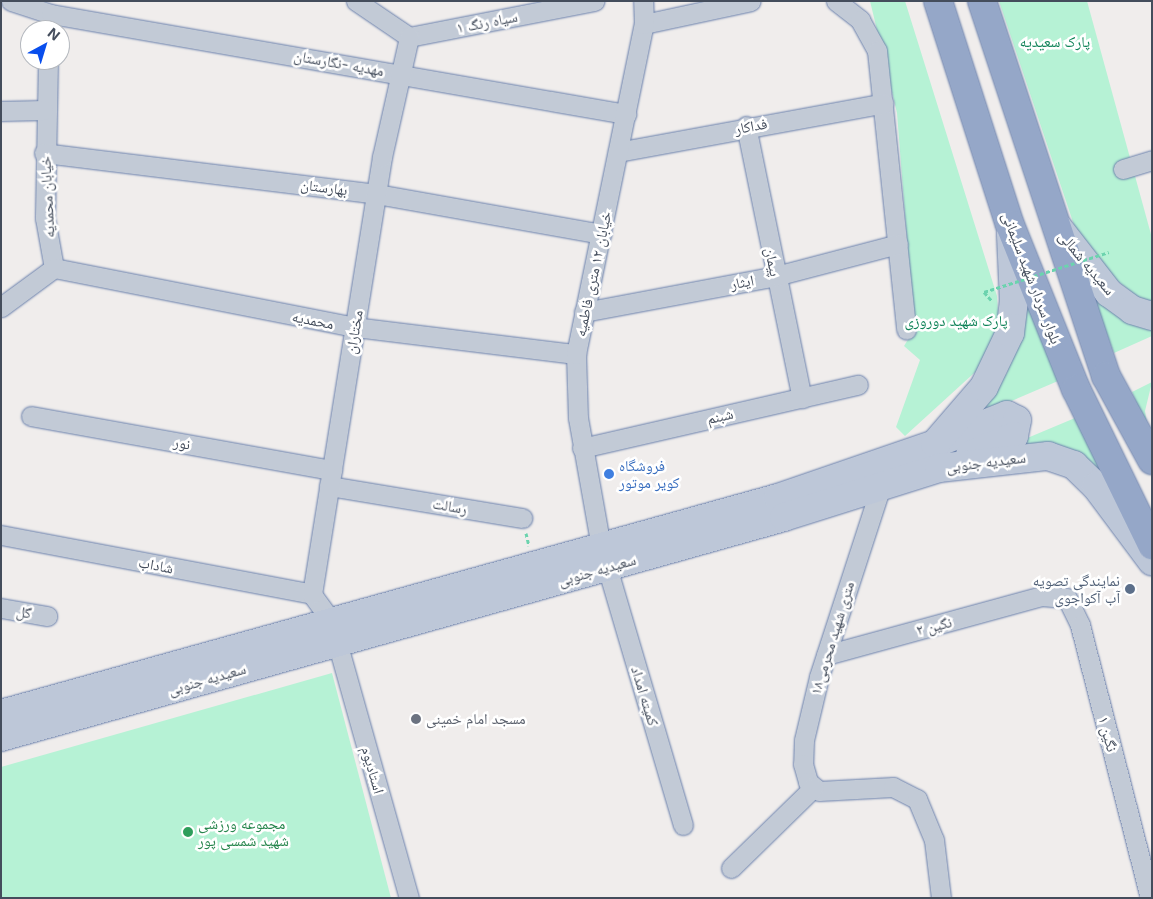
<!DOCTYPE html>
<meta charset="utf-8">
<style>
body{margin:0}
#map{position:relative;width:1153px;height:899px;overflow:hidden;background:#f0edec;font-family:Inter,"Noto Naskh Arabic",sans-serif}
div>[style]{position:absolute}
.green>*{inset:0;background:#b6f2d5}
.path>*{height:3px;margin-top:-1.5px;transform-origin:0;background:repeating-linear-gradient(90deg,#6bd3ae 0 4px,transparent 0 6.5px)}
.roads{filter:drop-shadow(0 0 1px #6b81ac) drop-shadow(0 0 1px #6b81ac)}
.minor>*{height:19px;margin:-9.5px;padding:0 9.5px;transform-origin:9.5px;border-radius:9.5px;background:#c2cad6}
.secondary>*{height:28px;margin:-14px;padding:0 14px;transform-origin:14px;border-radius:14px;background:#bdc7d8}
.trunk>*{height:28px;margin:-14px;padding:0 14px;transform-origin:14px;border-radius:14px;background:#95a7c8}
.path-bridge>*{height:3px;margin-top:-1.5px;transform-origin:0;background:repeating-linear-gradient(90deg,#6bd3ae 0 4px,transparent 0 6.5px)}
.dots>*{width:14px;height:14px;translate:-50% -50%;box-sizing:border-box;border:2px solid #fff;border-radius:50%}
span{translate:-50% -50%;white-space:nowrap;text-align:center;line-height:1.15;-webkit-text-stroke:5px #fff;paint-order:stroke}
.street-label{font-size:15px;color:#444d5c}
.park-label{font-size:15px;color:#0f8358}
.shop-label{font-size:15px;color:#366cbe}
.left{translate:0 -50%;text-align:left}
.service-label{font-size:15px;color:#4e5e75}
.right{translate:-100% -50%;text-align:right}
.worship-label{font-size:15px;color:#5b616d}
.leisure-label{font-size:15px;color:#27864d}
.frame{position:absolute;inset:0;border:2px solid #444d5c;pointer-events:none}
.north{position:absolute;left:20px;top:20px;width:50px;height:50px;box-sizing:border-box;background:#fff;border:1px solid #b4b8be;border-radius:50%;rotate:39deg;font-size:14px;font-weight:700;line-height:20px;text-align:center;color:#444d5c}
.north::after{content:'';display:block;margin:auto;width:18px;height:22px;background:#094eed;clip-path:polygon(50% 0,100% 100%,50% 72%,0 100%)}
</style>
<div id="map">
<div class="green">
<i style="clip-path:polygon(870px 1px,905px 1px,997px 296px,999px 325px,984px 364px,905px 436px,896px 427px,920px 360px,904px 346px,914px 330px,897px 113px)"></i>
<i style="clip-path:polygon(999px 1px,1087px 1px,1152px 238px,1152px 302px,1140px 299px,1105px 271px,1077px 234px)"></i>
<i style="clip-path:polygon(1084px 274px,1152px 328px,1152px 336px,1114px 353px)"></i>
<i style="clip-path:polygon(1022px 288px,1058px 381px,967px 420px,1007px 373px)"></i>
<i style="clip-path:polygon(1152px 382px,1145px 411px,1149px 434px,1132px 392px)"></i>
<i style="clip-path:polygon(1075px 418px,1109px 487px,1093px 470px,989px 454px)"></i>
<i style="clip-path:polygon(332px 673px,391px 898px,1px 898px,1px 767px)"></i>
</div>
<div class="path">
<i style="left:984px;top:292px;width:12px;rotate:48deg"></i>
<i style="left:526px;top:533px;width:13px;rotate:77deg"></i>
</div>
<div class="roads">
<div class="minor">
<i style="left:11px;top:1px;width:42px;rotate:18deg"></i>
<i style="left:51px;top:14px;width:584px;rotate:9.87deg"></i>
<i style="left:356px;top:1px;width:64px;rotate:34.2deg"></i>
<i style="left:836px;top:1px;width:31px;rotate:38deg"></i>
<i style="left:860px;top:20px;width:35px;rotate:61deg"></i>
<i style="left:877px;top:51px;width:280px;rotate:84deg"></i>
<i style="left:644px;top:24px;width:109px;rotate:-12.1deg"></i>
<i style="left:409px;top:37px;width:189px;rotate:-11deg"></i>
<i style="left:48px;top:60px;width:158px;rotate:91.1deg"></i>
<i style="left:45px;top:218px;width:51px;rotate:79.8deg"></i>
<i style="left:1px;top:111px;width:42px;rotate:-1.4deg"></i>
<i style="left:746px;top:126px;width:278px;rotate:78.4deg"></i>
<i style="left:618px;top:152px;width:270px;rotate:-10.4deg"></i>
<i style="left:44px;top:153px;width:336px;rotate:7deg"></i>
<i style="left:377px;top:194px;width:228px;rotate:10.1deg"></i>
<i style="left:1123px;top:169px;width:30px;rotate:-17deg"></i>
<i style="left:54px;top:268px;width:307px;rotate:11.1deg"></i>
<i style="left:355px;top:327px;width:223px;rotate:7deg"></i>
<i style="left:1px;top:307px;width:66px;rotate:-36.3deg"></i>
<i style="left:584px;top:312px;width:195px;rotate:-10.6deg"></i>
<i style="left:776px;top:276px;width:126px;rotate:-14.7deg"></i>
<i style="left:31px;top:416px;width:306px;rotate:10.2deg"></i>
<i style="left:582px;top:448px;width:283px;rotate:-12.9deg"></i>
<i style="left:329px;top:486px;width:196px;rotate:9.4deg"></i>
<i style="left:880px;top:489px;width:198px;rotate:108deg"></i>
<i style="left:819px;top:677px;width:65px;rotate:103.4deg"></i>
<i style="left:804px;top:740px;width:24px;rotate:92deg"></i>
<i style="left:803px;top:764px;width:19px;rotate:74deg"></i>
<i style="left:808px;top:782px;width:14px;rotate:39deg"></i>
<i style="left:819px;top:791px;width:74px;rotate:-3.1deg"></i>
<i style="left:893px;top:787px;width:27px;rotate:27deg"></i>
<i style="left:917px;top:799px;width:44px;rotate:67.5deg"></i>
<i style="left:934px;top:840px;width:58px;rotate:83.1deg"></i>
<i style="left:1px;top:535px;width:317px;rotate:10.7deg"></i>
<i style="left:601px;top:547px;width:131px;rotate:-100.1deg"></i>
<i style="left:578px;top:418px;width:64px;rotate:-91.8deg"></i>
<i style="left:576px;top:354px;width:337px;rotate:-78.4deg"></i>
<i style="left:644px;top:24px;width:23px;rotate:-92deg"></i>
<i style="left:607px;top:567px;width:269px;rotate:73.6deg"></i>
<i style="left:1px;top:608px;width:47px;rotate:9.9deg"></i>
<i style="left:332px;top:622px;width:34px;rotate:-126deg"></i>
<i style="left:312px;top:594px;width:443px;rotate:-80.9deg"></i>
<i style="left:382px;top:157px;width:123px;rotate:-77.3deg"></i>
<i style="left:337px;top:642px;width:266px;rotate:74.3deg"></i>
<i style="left:826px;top:655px;width:224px;rotate:-15.3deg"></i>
<i style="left:1042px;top:596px;width:25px;rotate:5deg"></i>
<i style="left:1067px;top:598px;width:30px;rotate:64deg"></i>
<i style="left:1080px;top:625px;width:282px;rotate:75.6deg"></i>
<i style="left:731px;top:868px;width:115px;rotate:-44.3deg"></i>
</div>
<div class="secondary">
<i style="left:1057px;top:226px;width:85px;rotate:52.2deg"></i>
<i style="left:1109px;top:293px;width:29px;rotate:36deg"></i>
<i style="left:1132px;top:310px;width:21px;rotate:17deg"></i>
<i style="left:942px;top:441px;width:70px;rotate:-21.8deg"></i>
<i style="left:1007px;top:415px;width:11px;rotate:27deg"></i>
<i style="left:1017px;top:420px;width:16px;rotate:101deg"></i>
<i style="left:1014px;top:436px;width:48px;rotate:156.6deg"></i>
<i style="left:1px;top:714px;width:806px;rotate:-15.54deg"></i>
<i style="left:778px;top:498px;width:166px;rotate:-19deg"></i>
<i style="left:935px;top:444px;width:75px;rotate:-49.3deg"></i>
<i style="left:984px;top:387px;width:60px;rotate:-64.3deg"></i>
<i style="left:1010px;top:333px;width:32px;rotate:-83deg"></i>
<i style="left:1014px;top:301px;width:67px;rotate:-92.6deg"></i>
<i style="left:1px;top:737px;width:813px;rotate:-15.69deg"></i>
<i style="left:784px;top:517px;width:163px;rotate:-17.5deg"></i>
<i style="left:939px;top:468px;width:110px;rotate:-6.3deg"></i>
<i style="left:1048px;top:456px;width:28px;rotate:19deg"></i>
<i style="left:1074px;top:465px;width:30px;rotate:44deg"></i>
<i style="left:1096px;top:486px;width:94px;rotate:53.3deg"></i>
</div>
<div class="trunk">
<i style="left:938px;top:1px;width:235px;rotate:72.2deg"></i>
<i style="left:1010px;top:225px;width:177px;rotate:68.1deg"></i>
<i style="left:1076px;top:389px;width:174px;rotate:64deg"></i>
<i style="left:982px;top:1px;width:395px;rotate:71.7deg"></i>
<i style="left:1106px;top:376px;width:96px;rotate:61.3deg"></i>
</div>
</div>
<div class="path-bridge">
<i style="left:984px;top:292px;width:131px;rotate:-17.7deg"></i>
</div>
<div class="dots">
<i style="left:609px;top:474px;background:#3f7fe0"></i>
<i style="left:1130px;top:589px;background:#5c6f8a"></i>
<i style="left:416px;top:719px;background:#6b7280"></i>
<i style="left:188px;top:832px;background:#2e9e5b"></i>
</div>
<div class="street-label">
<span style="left:487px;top:22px;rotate:-11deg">سیاه رنگ ۱</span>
<span style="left:339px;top:63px;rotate:10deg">مهدیه -نگارستان</span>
<span style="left:751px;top:126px;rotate:-10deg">فداکار</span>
<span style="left:324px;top:187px;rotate:7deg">بهارستان</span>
<span style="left:47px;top:197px;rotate:-93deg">خیابان محمدیه</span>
<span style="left:773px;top:262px;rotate:79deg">پیمان</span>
<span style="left:1087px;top:263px;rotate:50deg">سعیدیه شمالی</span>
<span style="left:593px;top:274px;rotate:-78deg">خیابان ۱۲ متری فاطمیه</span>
<span style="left:1032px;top:278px;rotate:69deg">بلوار سردار شهید سلیمانی</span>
<span style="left:742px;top:282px;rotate:-11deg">ایثار</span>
<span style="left:313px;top:320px;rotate:11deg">محمدیه</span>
<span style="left:354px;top:332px;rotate:-81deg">مختاران</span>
<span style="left:720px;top:416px;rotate:-13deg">شبنم</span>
<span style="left:182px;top:443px;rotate:10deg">نور</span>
<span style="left:986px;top:462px;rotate:-7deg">سعیدیه جنوبی</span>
<span style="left:450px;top:506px;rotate:10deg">رسالت</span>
<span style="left:156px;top:565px;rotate:11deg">شاداب</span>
<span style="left:597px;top:570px;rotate:-16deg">سعیدیه جنوبی</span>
<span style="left:24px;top:612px;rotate:10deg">گل</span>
<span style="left:934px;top:626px;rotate:-15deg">نگین ۲</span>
<span style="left:832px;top:638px;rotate:-73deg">۱۸متری شهید محرمی</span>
<span style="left:207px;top:679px;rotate:-16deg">سعیدیه جنوبی</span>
<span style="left:645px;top:696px;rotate:73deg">کمیته امداد</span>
<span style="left:1108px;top:734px;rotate:75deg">نگین ۱</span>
<span style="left:373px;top:770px;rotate:74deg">استادیوم</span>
</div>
<div class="park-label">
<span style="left:1055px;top:42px">پارک سعیدیه</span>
<span style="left:956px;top:321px">پارک شهید دوروزی</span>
</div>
<div class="shop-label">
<span class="left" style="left:619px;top:474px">فروشگاه<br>کویر موتور</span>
</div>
<div class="service-label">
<span class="right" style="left:1120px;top:589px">نمایندگی تصویه<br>آب آکواجوی</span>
</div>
<div class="worship-label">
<span class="left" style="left:426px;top:719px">مسجد امام خمینی</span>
</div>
<div class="leisure-label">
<span class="left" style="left:198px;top:832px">مجموعه ورزشی<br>شهید شمسی پور</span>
</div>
<div class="frame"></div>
<div class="north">N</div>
</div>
